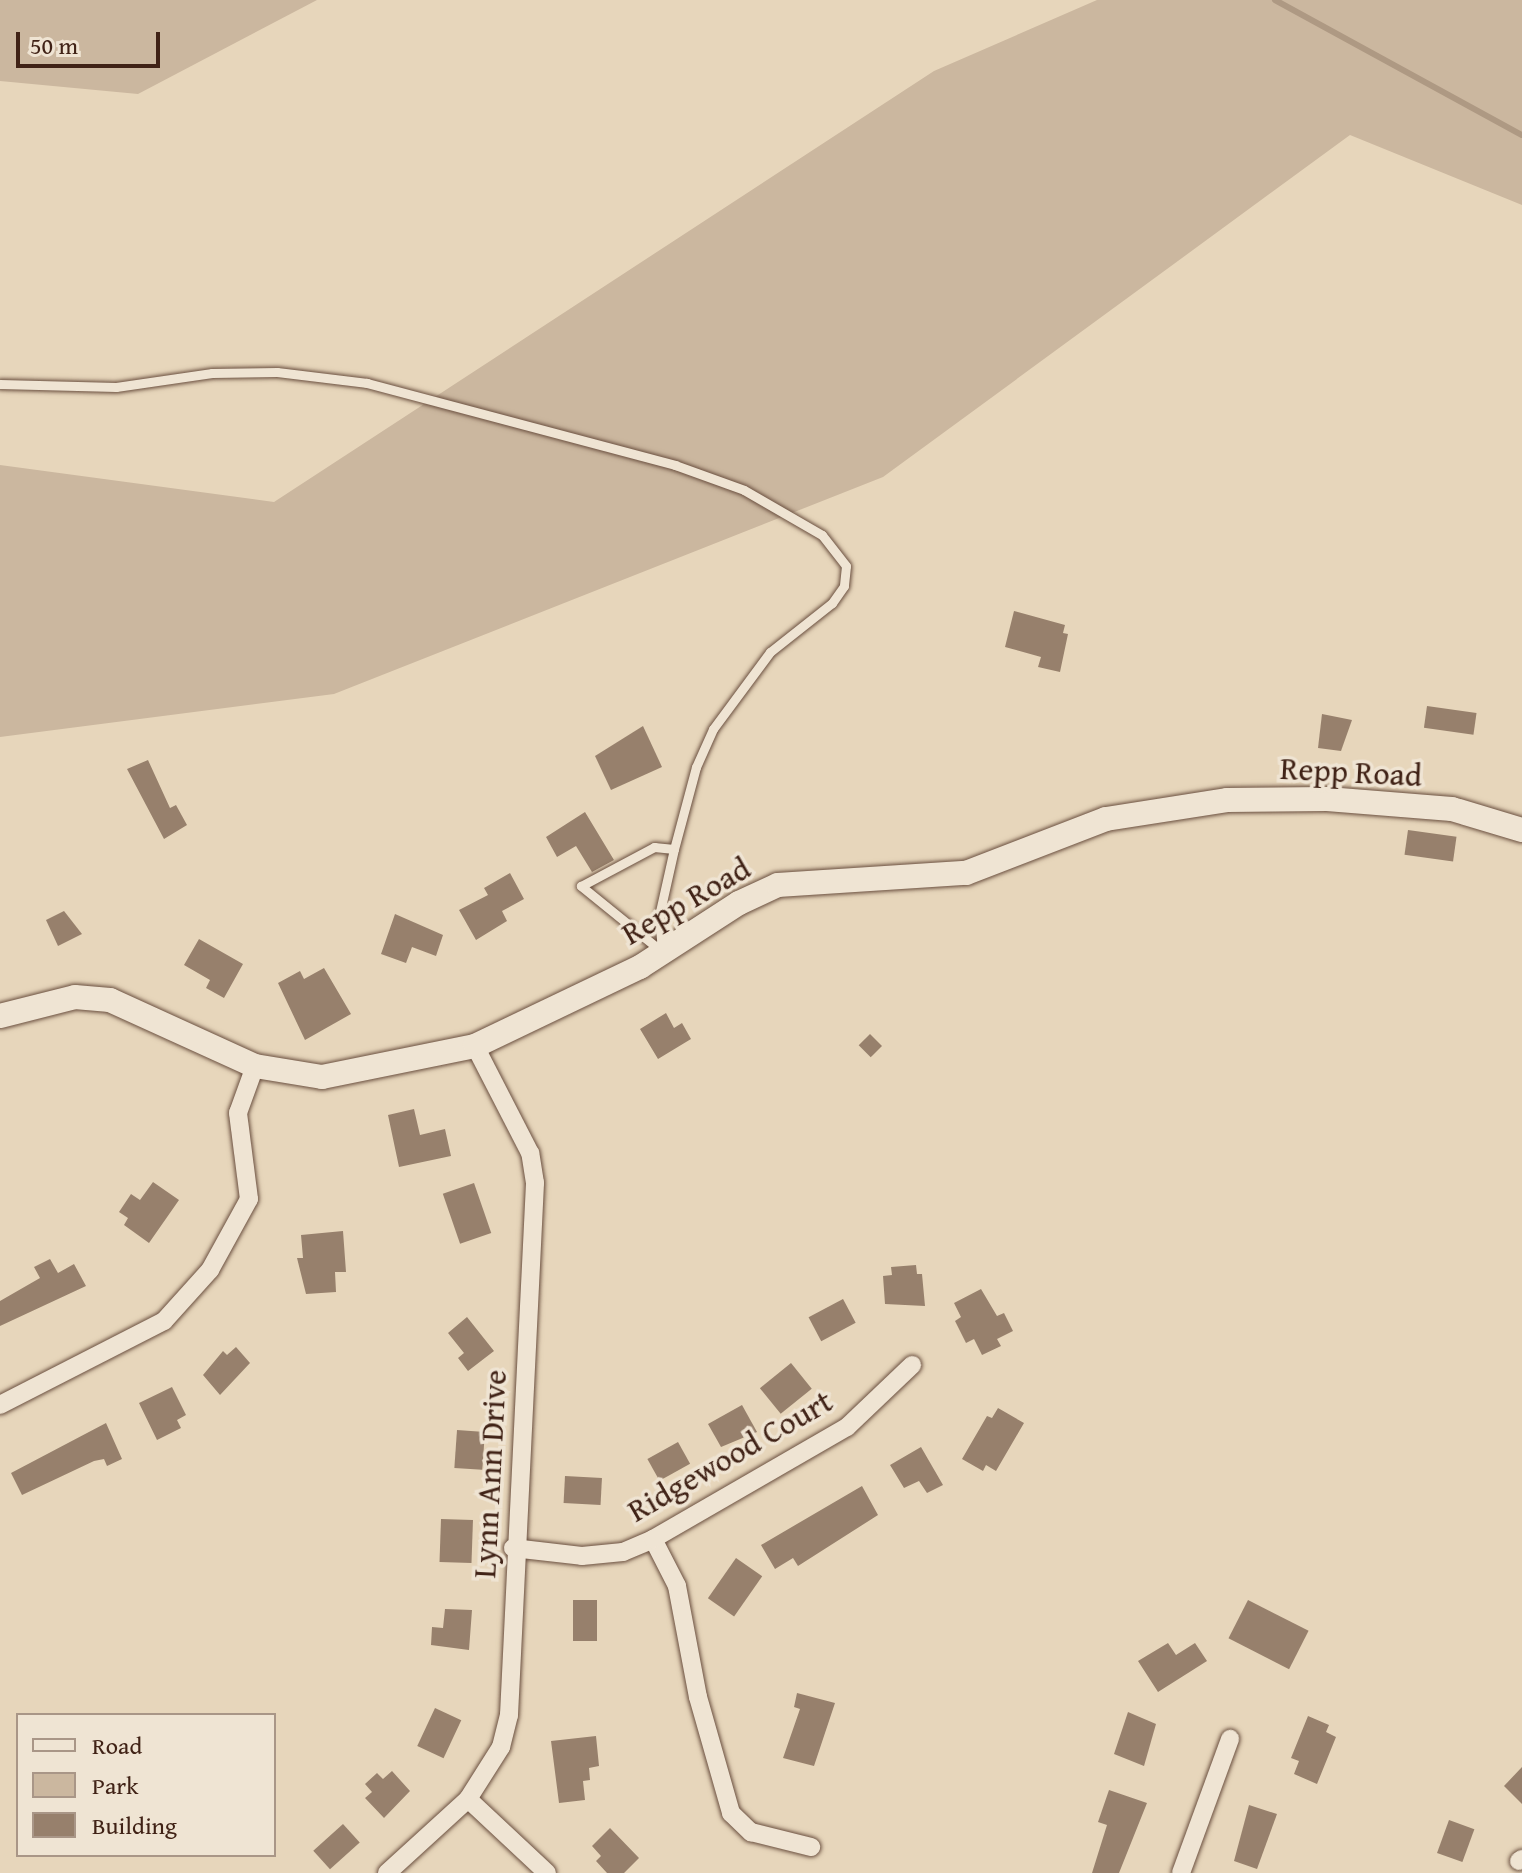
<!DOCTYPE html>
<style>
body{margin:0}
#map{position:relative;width:1522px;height:1873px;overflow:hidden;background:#e7d6bb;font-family:"Gentium Book Plus",serif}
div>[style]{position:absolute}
.green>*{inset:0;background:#cbb79f}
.stream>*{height:6px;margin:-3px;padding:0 3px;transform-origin:3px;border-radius:3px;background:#ae9983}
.building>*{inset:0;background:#97806c;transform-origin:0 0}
.roads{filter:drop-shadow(0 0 2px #6a4f3f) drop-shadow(0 0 2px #6a4f3f)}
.lane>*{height:9px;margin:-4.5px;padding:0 4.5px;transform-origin:4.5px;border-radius:4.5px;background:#efe4d3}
.street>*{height:18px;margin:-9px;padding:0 9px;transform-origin:9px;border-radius:9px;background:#efe4d3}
.secondary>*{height:24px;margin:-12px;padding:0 12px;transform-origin:12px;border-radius:12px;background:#efe4d3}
span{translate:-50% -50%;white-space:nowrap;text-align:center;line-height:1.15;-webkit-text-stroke:7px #efe4d3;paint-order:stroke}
.street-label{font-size:32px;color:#402216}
.legend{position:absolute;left:16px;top:1713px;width:260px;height:144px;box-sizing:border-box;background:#efe4d3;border:2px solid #a99687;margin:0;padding:10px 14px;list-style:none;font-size:24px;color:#402216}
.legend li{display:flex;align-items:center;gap:16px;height:40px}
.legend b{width:40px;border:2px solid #a99687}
.scale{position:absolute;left:16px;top:32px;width:144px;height:36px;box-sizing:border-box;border:4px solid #402216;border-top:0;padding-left:10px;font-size:24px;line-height:28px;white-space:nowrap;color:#402216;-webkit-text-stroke:6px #efe4d3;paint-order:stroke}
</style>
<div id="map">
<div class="green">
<i style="clip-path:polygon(0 0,317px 0,138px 94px,0 81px)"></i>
<i style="clip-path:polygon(1097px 0,1522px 0,1522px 205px,1350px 135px,883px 477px,334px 694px,0 737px,0 465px,274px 502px,934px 71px)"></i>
</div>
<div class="stream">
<i style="left:1275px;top:0;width:281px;rotate:28.7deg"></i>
</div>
<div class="building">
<i style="clip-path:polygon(1014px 611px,1065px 625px,1063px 633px,1068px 634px,1060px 672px,1038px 667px,1041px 657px,1005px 647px)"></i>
<i style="left:1427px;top:706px;width:50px;height:22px;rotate:8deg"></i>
<i style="clip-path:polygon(1322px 714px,1352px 720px,1341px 751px,1318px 748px)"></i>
<i style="clip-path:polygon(643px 726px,662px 767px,611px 790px,595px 756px)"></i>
<i style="clip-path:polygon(148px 760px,170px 808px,176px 805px,187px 825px,164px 839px,127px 769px)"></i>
<i style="clip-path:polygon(585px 812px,614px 860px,592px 872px,576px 846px,557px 857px,546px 837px)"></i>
<i style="left:1408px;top:830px;width:49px;height:25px;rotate:8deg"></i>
<i style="clip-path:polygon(510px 873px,524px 899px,502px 911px,507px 921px,476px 940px,459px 910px,488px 895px,484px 888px)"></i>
<i style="clip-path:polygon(64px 911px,82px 934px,58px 946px,46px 920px)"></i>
<i style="clip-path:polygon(395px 914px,443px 935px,436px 956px,412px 947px,406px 963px,381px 954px)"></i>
<i style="clip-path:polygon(199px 939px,243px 964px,224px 998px,206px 988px,210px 980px,184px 965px)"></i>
<i style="clip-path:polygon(324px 968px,351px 1014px,305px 1040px,278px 983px,300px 971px,304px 979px)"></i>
<i style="clip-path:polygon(666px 1013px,674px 1028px,682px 1023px,691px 1039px,658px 1059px,640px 1029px)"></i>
<i style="left:870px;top:1034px;width:17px;height:16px;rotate:45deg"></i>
<i style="clip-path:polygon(414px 1109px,420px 1135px,445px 1129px,451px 1156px,399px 1167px,388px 1115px)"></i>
<i style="clip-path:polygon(153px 1182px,179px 1200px,149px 1243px,124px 1225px,128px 1218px,119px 1212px,131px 1194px,140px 1200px)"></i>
<i style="left:474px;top:1183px;width:53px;height:33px;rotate:71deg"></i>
<i style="clip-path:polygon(343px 1231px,346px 1272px,335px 1272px,336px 1292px,306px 1294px,297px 1258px,303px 1258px,301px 1235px)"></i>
<i style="clip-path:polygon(50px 1259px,58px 1273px,74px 1264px,86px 1286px,0 1326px,0 1301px,40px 1278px,34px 1267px)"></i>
<i style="clip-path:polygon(916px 1265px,917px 1274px,922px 1274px,925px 1306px,885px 1304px,883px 1276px,892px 1275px,891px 1267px)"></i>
<i style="clip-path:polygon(981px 1289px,997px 1316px,1004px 1313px,1013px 1331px,997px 1339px,1001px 1346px,982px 1355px,974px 1339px,966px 1343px,955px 1321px,961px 1317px,954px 1303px)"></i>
<i style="left:843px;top:1299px;width:27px;height:39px;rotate:62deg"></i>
<i style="clip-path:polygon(467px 1317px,494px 1351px,468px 1371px,458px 1358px,464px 1353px,448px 1333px)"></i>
<i style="clip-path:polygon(236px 1347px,250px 1363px,220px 1395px,203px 1375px,223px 1351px,227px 1355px)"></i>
<i style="left:791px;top:1363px;width:33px;height:40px;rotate:51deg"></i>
<i style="clip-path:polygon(172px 1387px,186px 1415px,177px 1420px,181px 1428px,157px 1440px,139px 1403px)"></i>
<i style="clip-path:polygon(742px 1405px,757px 1432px,721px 1447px,708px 1424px)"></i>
<i style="clip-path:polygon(998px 1408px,1024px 1423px,996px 1471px,986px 1465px,983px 1471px,962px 1459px,987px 1416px,992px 1418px)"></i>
<i style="clip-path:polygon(106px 1423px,122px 1459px,107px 1466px,104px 1459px,94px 1461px,22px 1495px,11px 1473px)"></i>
<i style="left:457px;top:1430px;width:28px;height:38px;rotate:4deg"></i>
<i style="left:678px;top:1442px;width:25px;height:35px;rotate:61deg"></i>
<i style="clip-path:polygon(921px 1447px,943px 1485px,927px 1493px,919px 1481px,904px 1488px,890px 1465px)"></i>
<i style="left:565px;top:1476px;width:37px;height:27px;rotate:3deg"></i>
<i style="clip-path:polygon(862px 1486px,878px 1515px,798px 1566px,793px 1558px,775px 1569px,761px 1545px)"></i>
<i style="left:441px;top:1519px;width:32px;height:43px;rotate:2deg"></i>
<i style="left:736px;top:1558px;width:32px;height:49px;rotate:35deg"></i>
<i style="left:573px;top:1600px;width:24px;height:41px"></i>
<i style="left:1248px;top:1600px;width:68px;height:43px;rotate:27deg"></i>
<i style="clip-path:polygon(445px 1609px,472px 1610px,469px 1650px,431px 1645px,432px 1627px,443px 1628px)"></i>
<i style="clip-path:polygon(1168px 1643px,1176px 1655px,1195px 1643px,1207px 1661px,1158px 1692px,1138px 1661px)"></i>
<i style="clip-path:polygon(797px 1693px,835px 1703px,814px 1766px,783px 1758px,800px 1709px,794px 1707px)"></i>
<i style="left:435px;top:1708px;width:29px;height:42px;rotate:25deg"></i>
<i style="clip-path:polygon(1128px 1712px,1156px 1724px,1144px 1766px,1114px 1754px)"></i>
<i style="clip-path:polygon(1308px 1716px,1329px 1725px,1326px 1732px,1336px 1737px,1317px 1784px,1294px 1774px,1299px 1761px,1291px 1758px)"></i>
<i style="clip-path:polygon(596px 1736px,599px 1766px,589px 1768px,590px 1780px,583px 1781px,585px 1800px,559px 1803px,551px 1741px)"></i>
<i style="clip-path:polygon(1522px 1767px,1522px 1804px,1504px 1786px)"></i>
<i style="clip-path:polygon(392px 1771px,410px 1791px,384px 1818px,365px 1798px,372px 1792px,365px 1784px,377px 1773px,383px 1779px)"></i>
<i style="clip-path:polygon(1109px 1790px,1147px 1803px,1119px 1873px,1092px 1873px,1107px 1825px,1098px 1822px)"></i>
<i style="clip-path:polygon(1249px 1805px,1277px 1814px,1257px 1869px,1234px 1861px)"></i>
<i style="left:1449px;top:1820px;width:27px;height:35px;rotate:20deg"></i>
<i style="left:343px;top:1824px;width:25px;height:40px;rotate:48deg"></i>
<i style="clip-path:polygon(610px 1828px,639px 1858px,624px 1873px,607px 1873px,596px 1861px,601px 1856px,592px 1846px)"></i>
</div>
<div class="roads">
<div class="lane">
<i style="left:0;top:384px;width:116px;rotate:1.5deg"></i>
<i style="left:116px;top:387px;width:97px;rotate:-8.3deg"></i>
<i style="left:212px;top:373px;width:65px;rotate:-0.9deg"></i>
<i style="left:277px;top:372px;width:91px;rotate:7deg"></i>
<i style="left:367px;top:383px;width:319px;rotate:14.9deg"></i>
<i style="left:675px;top:465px;width:73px;rotate:19.9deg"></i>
<i style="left:744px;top:490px;width:90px;rotate:30deg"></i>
<i style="left:822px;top:535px;width:39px;rotate:52deg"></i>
<i style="left:846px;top:566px;width:20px;rotate:96deg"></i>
<i style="left:844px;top:586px;width:21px;rotate:125deg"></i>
<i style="left:832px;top:603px;width:79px;rotate:141.7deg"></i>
<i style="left:770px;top:652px;width:96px;rotate:126.5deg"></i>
<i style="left:713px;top:729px;width:42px;rotate:114.1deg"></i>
<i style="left:696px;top:767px;width:85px;rotate:105deg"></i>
<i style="left:674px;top:849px;width:69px;rotate:102.6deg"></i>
<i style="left:659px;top:916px;width:33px;rotate:85deg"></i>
<i style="left:660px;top:950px;width:102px;rotate:-141deg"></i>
<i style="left:581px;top:886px;width:83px;rotate:-28.1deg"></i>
<i style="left:654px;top:847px;width:20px;rotate:6deg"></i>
</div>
<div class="street">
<i style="left:0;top:1405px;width:184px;rotate:-27.1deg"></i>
<i style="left:164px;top:1321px;width:69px;rotate:-48deg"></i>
<i style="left:210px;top:1270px;width:81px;rotate:-61.2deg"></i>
<i style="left:249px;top:1199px;width:87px;rotate:-97.3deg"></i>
<i style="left:238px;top:1113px;width:50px;rotate:-70.1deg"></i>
<i style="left:653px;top:1539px;width:53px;rotate:62.9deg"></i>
<i style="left:677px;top:1586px;width:113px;rotate:79.3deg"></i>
<i style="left:698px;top:1697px;width:121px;rotate:74.1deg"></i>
<i style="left:731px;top:1813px;width:28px;rotate:44deg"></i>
<i style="left:751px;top:1832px;width:62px;rotate:14deg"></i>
<i style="left:513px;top:1548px;width:69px;rotate:6.6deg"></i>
<i style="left:582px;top:1556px;width:41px;rotate:-5.6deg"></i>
<i style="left:623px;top:1552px;width:33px;rotate:-23deg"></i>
<i style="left:653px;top:1539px;width:224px;rotate:-30deg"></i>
<i style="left:847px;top:1427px;width:90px;rotate:-43.6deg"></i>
<i style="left:468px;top:1799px;width:108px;rotate:43.1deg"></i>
<i style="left:1519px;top:1861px;width:4px;rotate:-34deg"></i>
<i style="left:387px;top:1873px;width:110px;rotate:-42.4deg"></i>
<i style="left:468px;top:1799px;width:62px;rotate:-57.6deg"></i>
<i style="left:501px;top:1747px;width:33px;rotate:-76deg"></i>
<i style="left:509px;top:1715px;width:533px;rotate:-87.2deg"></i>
<i style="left:535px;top:1183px;width:30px;rotate:-99deg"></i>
<i style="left:530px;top:1153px;width:120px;rotate:-117.2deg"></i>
<i style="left:1181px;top:1873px;width:143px;rotate:-69.9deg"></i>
</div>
<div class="secondary">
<i style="left:0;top:1016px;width:77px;rotate:-14.2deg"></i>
<i style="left:75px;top:997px;width:35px;rotate:5deg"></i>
<i style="left:110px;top:1000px;width:159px;rotate:24.5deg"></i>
<i style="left:255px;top:1066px;width:68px;rotate:9.3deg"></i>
<i style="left:322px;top:1077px;width:156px;rotate:-11.5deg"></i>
<i style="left:475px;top:1046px;width:183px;rotate:-25.6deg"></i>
<i style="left:640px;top:967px;width:118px;rotate:-32.9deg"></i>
<i style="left:739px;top:903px;width:43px;rotate:-24.8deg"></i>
<i style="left:778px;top:885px;width:188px;rotate:-3.7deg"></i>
<i style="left:966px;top:873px;width:150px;rotate:-21.1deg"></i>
<i style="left:1106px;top:819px;width:122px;rotate:-8.9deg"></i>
<i style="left:1227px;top:800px;width:100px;rotate:-0.6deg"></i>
<i style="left:1327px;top:799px;width:125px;rotate:4.6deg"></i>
<i style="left:1452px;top:809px;width:73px;rotate:16.7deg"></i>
</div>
</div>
<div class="street-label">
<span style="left:1351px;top:772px;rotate:3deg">Repp Road</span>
<span style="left:686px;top:901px;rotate:-30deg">Repp Road</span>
<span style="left:730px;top:1456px;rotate:-30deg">Ridgewood Court</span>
<span style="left:490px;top:1474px;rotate:-87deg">Lynn Ann Drive</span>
</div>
<ul class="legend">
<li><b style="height:10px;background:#efe4d3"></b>Road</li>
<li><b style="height:22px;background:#cbb79f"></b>Park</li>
<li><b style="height:22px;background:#97806c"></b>Building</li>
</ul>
<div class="scale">50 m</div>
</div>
